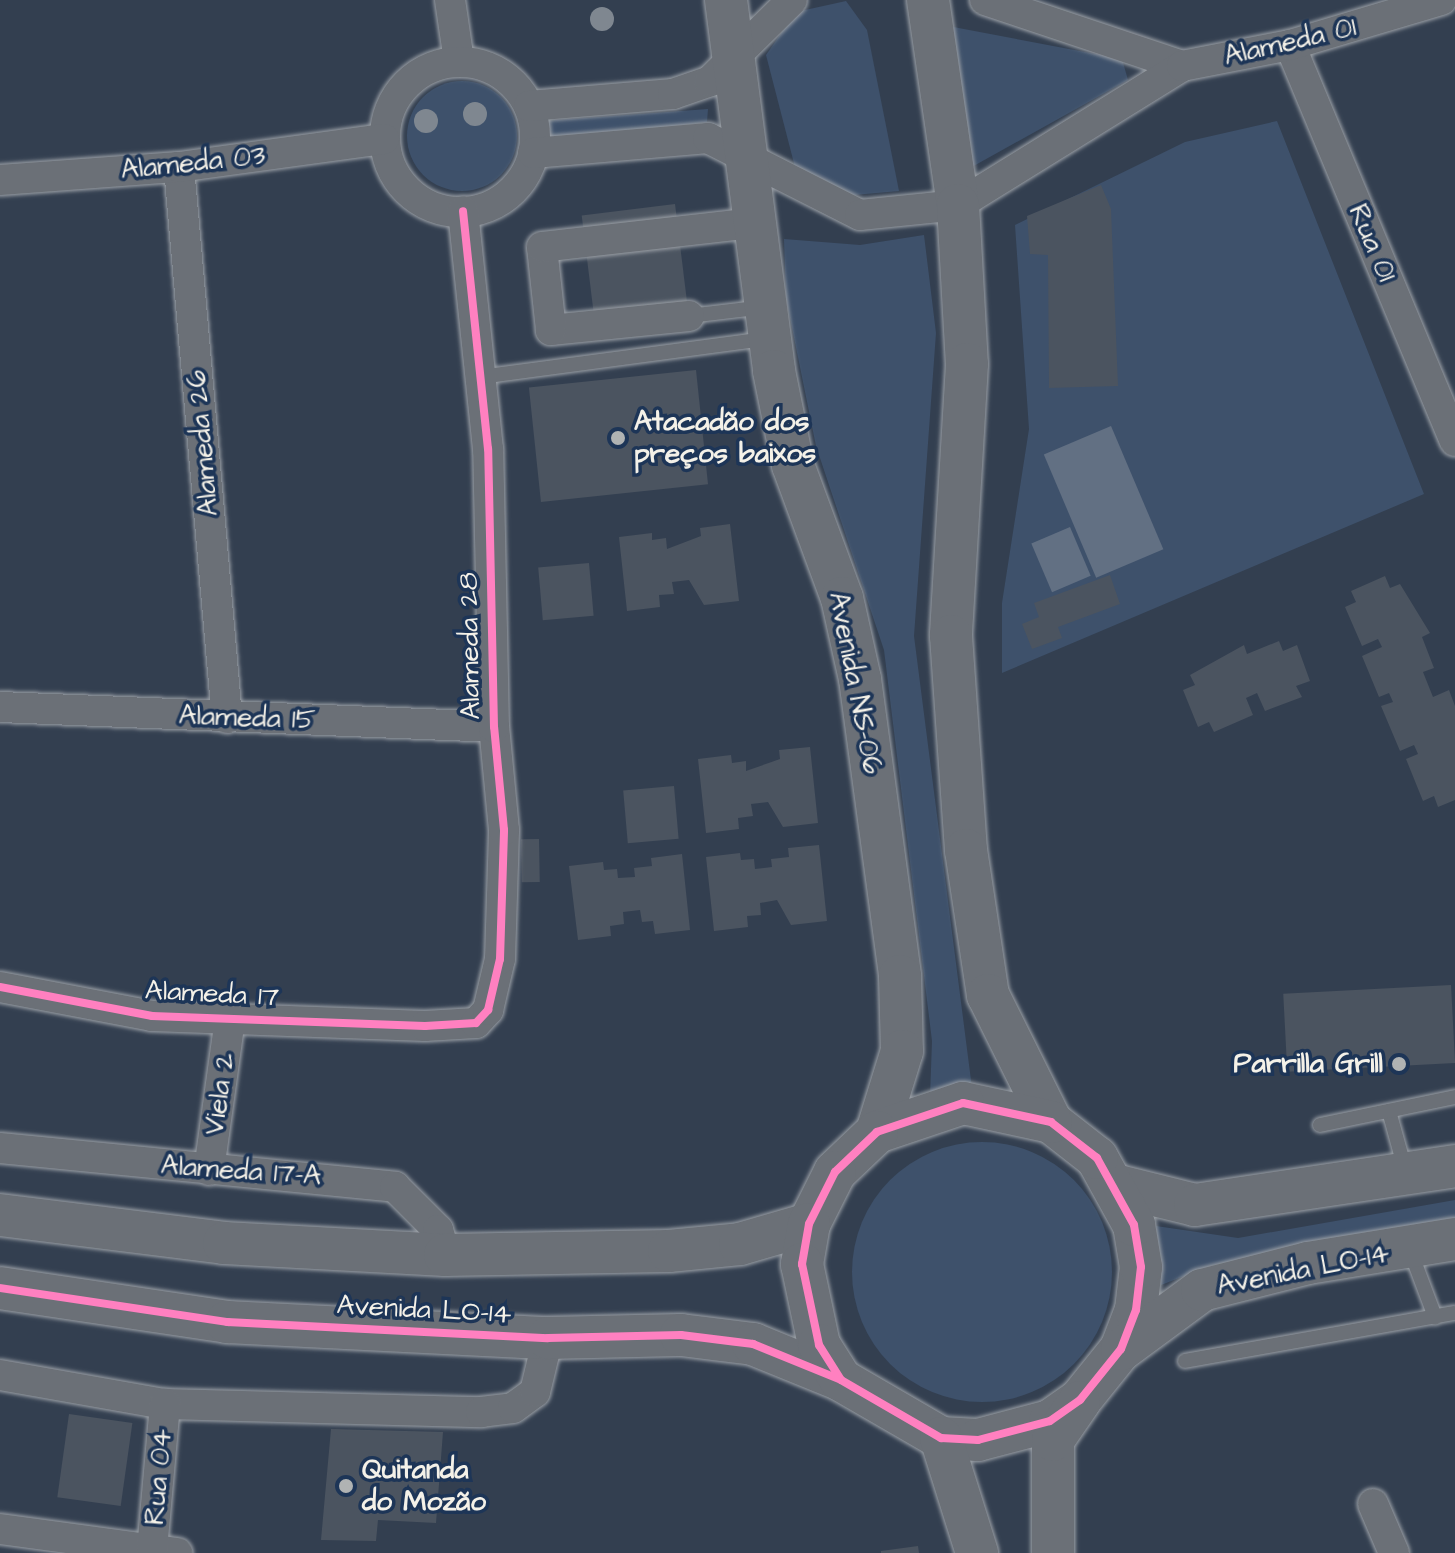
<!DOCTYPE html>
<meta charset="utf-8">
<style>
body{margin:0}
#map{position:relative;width:1455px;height:1553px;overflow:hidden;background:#333f50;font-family:"Architects Daughter",sans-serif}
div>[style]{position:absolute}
.green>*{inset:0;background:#3e516b}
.round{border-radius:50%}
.water>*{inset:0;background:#627083;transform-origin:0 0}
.building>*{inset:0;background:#4b5460;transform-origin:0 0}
.roads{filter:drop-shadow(0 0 2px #9ba0a6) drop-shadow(0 0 2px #9ba0a6)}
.lane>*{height:14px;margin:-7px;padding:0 7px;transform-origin:7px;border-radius:7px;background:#6b7077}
.street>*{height:30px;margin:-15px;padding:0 15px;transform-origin:15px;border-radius:15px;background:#6b7077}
.street>.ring{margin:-15px;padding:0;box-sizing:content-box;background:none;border:30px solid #6b7077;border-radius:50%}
.secondary>*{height:42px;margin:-21px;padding:0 21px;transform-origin:21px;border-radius:21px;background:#6b7077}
.cycleway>*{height:8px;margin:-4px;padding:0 4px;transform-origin:4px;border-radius:4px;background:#ff80c0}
.trees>*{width:24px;height:24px;margin:-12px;border-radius:50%;background:#7f8790}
.dots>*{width:22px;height:22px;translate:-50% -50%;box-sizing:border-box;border:4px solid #1d3557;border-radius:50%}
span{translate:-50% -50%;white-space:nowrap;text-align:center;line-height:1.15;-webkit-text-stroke:7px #1d3557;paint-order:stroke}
.street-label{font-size:28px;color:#f4f1e8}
.poi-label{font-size:28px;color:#f4f1e8;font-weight:700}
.left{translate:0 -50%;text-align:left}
.right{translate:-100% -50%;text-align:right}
</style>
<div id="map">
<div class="green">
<i style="clip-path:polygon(846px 1px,867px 30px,899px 191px,854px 195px,796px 171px,766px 55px,796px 12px)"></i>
<i style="clip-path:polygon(948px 26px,1122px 59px,1128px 80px,970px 168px)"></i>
<i class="round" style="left:407px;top:81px;width:110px;height:110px"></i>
<i style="clip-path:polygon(708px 109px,707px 122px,546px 141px,544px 121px)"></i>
<i style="clip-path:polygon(1277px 121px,1424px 494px,1002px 673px,1002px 603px,1029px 429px,1015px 225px,1185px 142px)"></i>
<i style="clip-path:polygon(924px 235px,936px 333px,914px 636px,972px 1088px,930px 1097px,932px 1041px,884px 650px,816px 446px,786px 298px,784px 239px,860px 245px)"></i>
<i class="round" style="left:852px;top:1142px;width:260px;height:260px"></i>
<i style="clip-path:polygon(1455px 1200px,1455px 1219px,1213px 1265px,1161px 1285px,1156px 1226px,1238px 1238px)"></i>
</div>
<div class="water">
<i style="left:1111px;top:426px;width:134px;height:73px;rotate:67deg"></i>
<i style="left:1070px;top:527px;width:53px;height:42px;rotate:67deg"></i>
</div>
<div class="building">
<i style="clip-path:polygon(1101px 185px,1111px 209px,1118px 386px,1049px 388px,1048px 255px,1030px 254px,1027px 216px)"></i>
<i style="left:675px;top:204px;width:104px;height:94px;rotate:83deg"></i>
<i style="left:696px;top:370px;width:115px;height:168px;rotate:84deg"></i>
<i style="clip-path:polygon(730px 524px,739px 601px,704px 605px,689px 580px,672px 582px,674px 594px,659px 595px,660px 607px,627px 611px,619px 537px,652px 533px,652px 540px,666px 538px,667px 549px,701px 536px,700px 528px)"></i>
<i style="left:589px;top:563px;width:53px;height:51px;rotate:85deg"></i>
<i style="clip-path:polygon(1110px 575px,1120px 604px,1058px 627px,1062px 638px,1032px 649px,1022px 624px,1039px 617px,1034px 603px)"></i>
<i style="clip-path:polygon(1385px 576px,1390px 588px,1400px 584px,1430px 633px,1422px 637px,1434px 668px,1423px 672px,1433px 697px,1449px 690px,1455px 706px,1455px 800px,1438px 807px,1434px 796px,1423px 801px,1406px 759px,1418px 754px,1414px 745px,1400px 751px,1381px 706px,1393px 702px,1389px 693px,1379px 697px,1362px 656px,1382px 647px,1378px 639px,1362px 646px,1345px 607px,1356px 602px,1351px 591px)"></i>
<i style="clip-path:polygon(1279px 641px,1283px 651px,1297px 645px,1310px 681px,1296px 686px,1302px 697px,1265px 711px,1257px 693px,1246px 698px,1253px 715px,1214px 732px,1209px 722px,1198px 727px,1183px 690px,1195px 685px,1190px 675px,1244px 645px,1247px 654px)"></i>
<i style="clip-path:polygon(810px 747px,818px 823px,783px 827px,768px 802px,751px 804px,753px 816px,738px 818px,739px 829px,706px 833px,698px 759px,731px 755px,732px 763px,746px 761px,746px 771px,780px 759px,779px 750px)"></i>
<i style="left:674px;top:786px;width:53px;height:51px;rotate:85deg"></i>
<i style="left:539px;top:839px;width:43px;height:18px;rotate:89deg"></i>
<i style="clip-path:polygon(819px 845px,827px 921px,791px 925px,777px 900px,760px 903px,761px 915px,747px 916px,748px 927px,714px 931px,706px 857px,740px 853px,741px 860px,754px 859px,755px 869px,772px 867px,771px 859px,789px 857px,788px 848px)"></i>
<i style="clip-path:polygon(682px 854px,690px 930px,655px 934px,653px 921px,642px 922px,640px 910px,623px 912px,624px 924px,610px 926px,611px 936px,578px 940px,569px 866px,603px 862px,604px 870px,617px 869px,618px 878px,635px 877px,634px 868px,652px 866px,651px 858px)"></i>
<i style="left:1451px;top:985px;width:78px;height:168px;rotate:87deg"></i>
<i style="left:69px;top:1414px;width:64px;height:84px;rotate:8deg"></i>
<i style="clip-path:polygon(331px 1429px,443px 1432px,436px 1523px,378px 1520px,376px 1541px,321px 1540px)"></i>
<i style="clip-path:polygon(918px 1546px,919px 1553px,881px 1553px,881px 1551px)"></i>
</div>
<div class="roads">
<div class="lane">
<i style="left:689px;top:316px;width:76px;rotate:-6.8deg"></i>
<i style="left:480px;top:377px;width:288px;rotate:-7.6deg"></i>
<i style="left:1389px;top:1111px;width:60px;rotate:74.6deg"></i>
<i style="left:1320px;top:1125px;width:138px;rotate:-11.7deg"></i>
<i style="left:1410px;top:1250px;width:72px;rotate:69.5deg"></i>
<i style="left:1185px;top:1361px;width:274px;rotate:-10.1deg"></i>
</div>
<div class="street">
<i style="left:450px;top:0;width:62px;rotate:81.6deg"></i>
<i style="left:985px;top:0;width:208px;rotate:18.5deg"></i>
<i style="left:1290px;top:45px;width:429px;rotate:67.4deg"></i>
<i class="ring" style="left:385px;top:62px;width:120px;height:120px"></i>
<i style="left:529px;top:106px;width:144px;rotate:-4.8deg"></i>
<i style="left:673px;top:94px;width:39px;rotate:-19deg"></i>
<i style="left:710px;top:81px;width:115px;rotate:-44.6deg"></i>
<i style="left:533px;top:153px;width:176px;rotate:-4.9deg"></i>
<i style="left:708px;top:138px;width:170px;rotate:26.9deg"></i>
<i style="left:860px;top:215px;width:99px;rotate:-5.8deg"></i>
<i style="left:958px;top:205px;width:264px;rotate:-31.8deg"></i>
<i style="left:1182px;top:66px;width:110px;rotate:-11deg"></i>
<i style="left:1290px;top:45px;width:158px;rotate:-16.6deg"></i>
<i style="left:179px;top:167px;width:553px;rotate:85.02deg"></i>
<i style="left:0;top:180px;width:179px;rotate:-4.2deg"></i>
<i style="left:179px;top:167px;width:207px;rotate:-7.8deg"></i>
<i style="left:689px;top:316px;width:139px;rotate:174.2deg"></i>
<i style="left:551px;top:330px;width:83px;rotate:-96.2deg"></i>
<i style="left:542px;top:247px;width:212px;rotate:-6.5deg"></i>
<i style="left:0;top:707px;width:494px;rotate:2.3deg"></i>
<i style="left:0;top:987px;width:155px;rotate:10.8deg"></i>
<i style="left:152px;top:1016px;width:273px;rotate:2.1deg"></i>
<i style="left:425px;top:1026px;width:51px;rotate:-3.4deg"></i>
<i style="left:476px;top:1023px;width:18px;rotate:-47deg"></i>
<i style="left:488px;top:1010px;width:52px;rotate:-76.8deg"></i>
<i style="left:500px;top:959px;width:129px;rotate:-88.2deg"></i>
<i style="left:504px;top:830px;width:103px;rotate:-95.5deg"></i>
<i style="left:494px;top:727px;width:278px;rotate:-91.2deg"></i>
<i style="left:488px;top:449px;width:239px;rotate:-96deg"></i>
<i style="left:0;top:1148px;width:397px;rotate:5.6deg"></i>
<i style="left:395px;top:1187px;width:61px;rotate:45deg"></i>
<i style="left:438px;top:1230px;width:26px;rotate:74deg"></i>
<i style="left:209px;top:1170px;width:153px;rotate:-82.1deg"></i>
<i style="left:0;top:1375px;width:168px;rotate:10deg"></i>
<i style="left:165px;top:1404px;width:316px;rotate:1.5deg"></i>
<i style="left:481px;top:1412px;width:32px;rotate:-7deg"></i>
<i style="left:513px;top:1408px;width:27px;rotate:-36deg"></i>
<i style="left:535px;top:1392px;width:56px;rotate:-76.5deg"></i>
<i style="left:1373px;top:1504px;width:53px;rotate:66.8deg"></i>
<i style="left:0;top:1529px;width:179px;rotate:7.7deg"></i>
<i style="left:152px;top:1550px;width:147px;rotate:-84.9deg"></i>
</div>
<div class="secondary">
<i style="left:726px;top:0;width:374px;rotate:82.6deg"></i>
<i style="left:774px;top:371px;width:96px;rotate:78.6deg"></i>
<i style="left:793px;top:465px;width:142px;rotate:69.8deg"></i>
<i style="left:842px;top:598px;width:83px;rotate:77.5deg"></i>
<i style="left:860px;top:679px;width:300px;rotate:82.3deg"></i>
<i style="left:900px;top:976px;width:75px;rotate:88.5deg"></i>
<i style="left:902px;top:1051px;width:85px;rotate:107.2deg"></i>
<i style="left:928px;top:0;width:207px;rotate:81.7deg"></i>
<i style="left:958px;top:205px;width:159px;rotate:86.8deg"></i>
<i style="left:967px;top:364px;width:272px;rotate:93.4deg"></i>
<i style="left:951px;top:636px;width:215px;rotate:86deg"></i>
<i style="left:966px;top:850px;width:147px;rotate:81.4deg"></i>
<i style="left:988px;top:995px;width:142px;rotate:63.6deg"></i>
<i style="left:1118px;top:1186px;width:79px;rotate:13.9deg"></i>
<i style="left:1195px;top:1205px;width:263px;rotate:-8.5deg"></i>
<i style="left:0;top:1215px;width:226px;rotate:7.1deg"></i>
<i style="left:224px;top:1243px;width:221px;rotate:3.1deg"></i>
<i style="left:445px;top:1255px;width:224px;rotate:-1deg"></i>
<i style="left:669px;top:1251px;width:71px;rotate:-5.6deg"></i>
<i style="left:740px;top:1244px;width:72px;rotate:-16.2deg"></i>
<i style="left:0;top:1288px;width:230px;rotate:8.5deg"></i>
<i style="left:227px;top:1322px;width:321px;rotate:2.9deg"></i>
<i style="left:548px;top:1338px;width:133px;rotate:-1.3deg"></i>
<i style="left:681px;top:1335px;width:73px;rotate:7.1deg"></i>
<i style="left:753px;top:1344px;width:95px;rotate:22.2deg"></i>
<i style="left:841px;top:1380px;width:116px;rotate:30.1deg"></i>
<i style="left:941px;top:1438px;width:37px;rotate:3deg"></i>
<i style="left:978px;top:1440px;width:74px;rotate:-14.8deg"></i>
<i style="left:1050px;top:1421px;width:37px;rotate:-35deg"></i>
<i style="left:1080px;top:1400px;width:65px;rotate:-51.2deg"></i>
<i style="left:1121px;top:1349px;width:42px;rotate:-69deg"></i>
<i style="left:1136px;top:1310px;width:43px;rotate:-83.4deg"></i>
<i style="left:1141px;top:1267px;width:43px;rotate:-99.5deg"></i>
<i style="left:1134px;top:1225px;width:77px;rotate:-118.9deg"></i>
<i style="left:1097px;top:1158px;width:58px;rotate:-142deg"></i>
<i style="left:1051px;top:1122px;width:90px;rotate:-167.8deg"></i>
<i style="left:963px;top:1103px;width:91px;rotate:161.4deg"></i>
<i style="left:877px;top:1132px;width:58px;rotate:136.4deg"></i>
<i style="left:835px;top:1172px;width:58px;rotate:116.6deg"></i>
<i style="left:809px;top:1224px;width:41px;rotate:99.9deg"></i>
<i style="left:802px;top:1264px;width:83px;rotate:78.1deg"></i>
<i style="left:819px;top:1345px;width:41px;rotate:57.8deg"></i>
<i style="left:1122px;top:1349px;width:99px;rotate:-36.4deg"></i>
<i style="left:1202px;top:1290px;width:109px;rotate:-14.3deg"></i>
<i style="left:1308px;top:1263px;width:149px;rotate:-9.3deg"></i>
<i style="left:941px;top:1438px;width:121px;rotate:72.6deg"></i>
<i style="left:1053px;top:1553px;width:113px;rotate:-90deg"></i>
<i style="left:1053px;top:1440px;width:46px;rotate:-55.6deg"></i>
</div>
</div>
<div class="cycleway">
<i style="left:0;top:987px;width:155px;rotate:10.8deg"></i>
<i style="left:152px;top:1016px;width:273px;rotate:2.1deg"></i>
<i style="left:425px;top:1026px;width:51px;rotate:-3.4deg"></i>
<i style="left:476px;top:1023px;width:18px;rotate:-47deg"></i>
<i style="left:488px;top:1010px;width:52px;rotate:-76.8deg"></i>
<i style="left:500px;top:959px;width:129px;rotate:-88.2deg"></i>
<i style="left:504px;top:830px;width:103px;rotate:-95.5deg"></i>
<i style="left:494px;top:727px;width:278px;rotate:-91.2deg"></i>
<i style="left:488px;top:449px;width:239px;rotate:-96deg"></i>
<i style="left:0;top:1288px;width:230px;rotate:8.5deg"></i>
<i style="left:227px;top:1322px;width:321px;rotate:2.9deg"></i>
<i style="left:548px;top:1338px;width:133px;rotate:-1.3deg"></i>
<i style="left:681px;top:1335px;width:73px;rotate:7.1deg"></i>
<i style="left:753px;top:1344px;width:95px;rotate:22.2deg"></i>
<i style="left:841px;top:1380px;width:116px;rotate:30.1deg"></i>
<i style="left:941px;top:1438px;width:37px;rotate:3deg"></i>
<i style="left:978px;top:1440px;width:74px;rotate:-14.8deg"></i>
<i style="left:1050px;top:1421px;width:37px;rotate:-35deg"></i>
<i style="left:1080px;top:1400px;width:65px;rotate:-51.2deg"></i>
<i style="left:1121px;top:1349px;width:42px;rotate:-69deg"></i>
<i style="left:1136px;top:1310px;width:43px;rotate:-83.4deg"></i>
<i style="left:1141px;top:1267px;width:43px;rotate:-99.5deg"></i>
<i style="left:1134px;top:1225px;width:77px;rotate:-118.9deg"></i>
<i style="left:1097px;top:1158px;width:58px;rotate:-142deg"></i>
<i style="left:1051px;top:1122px;width:90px;rotate:-167.8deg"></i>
<i style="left:963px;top:1103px;width:91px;rotate:161.4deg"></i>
<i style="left:877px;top:1132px;width:58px;rotate:136.4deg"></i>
<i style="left:835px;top:1172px;width:58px;rotate:116.6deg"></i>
<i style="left:809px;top:1224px;width:41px;rotate:99.9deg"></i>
<i style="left:802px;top:1264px;width:83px;rotate:78.1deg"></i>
<i style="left:819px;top:1345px;width:41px;rotate:57.8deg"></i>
</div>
<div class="trees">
<i style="left:602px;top:19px"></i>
<i style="left:475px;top:114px"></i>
<i style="left:426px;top:121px"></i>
</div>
<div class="dots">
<i style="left:618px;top:438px;background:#b0b3b3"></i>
<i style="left:1399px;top:1064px;background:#b0b3b3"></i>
<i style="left:346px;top:1486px;background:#b0b3b3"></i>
</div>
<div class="street-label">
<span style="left:1290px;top:42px;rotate:-13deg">Alameda 01</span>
<span style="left:193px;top:163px;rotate:-6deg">Alameda 03</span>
<span style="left:1372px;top:243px;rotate:67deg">Rua 01</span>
<span style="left:203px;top:443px;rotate:-95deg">Alameda 26</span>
<span style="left:470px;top:646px;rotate:-91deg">Alameda 28</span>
<span style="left:855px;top:683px;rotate:79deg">Avenida NS-06</span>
<span style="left:247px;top:718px;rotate:2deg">Alameda 15</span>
<span style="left:212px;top:994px;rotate:3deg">Alameda 17</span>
<span style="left:220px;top:1094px;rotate:-82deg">Viela 2</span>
<span style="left:241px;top:1171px;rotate:4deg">Alameda 17-A</span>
<span style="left:1303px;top:1270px;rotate:-11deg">Avenida LO-14</span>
<span style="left:424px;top:1310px;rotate:3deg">Avenida LO-14</span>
<span style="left:159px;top:1477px;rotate:-85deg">Rua 04</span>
</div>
<div class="poi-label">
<span class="left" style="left:634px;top:438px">Atacadão dos<br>preços baixos</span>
<span class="right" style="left:1383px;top:1064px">Parrilla Grill</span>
<span class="left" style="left:362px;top:1486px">Quitanda<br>do Mozão</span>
</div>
</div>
